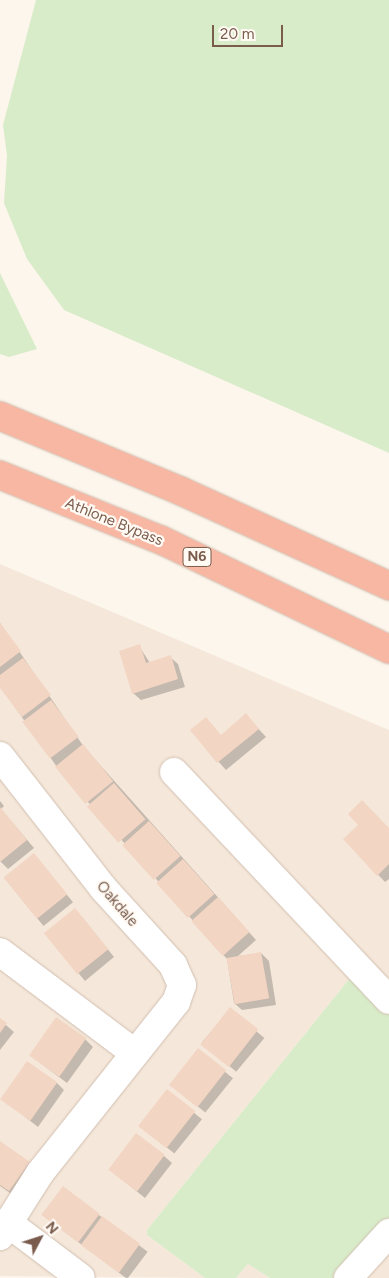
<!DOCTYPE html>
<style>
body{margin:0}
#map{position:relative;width:389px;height:1278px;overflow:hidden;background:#fdf6ec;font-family:Figtree,sans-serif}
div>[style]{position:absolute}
.residential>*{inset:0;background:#f5e8da}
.green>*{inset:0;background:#d8ecc9}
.shadow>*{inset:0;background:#0003;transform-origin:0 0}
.building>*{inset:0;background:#f3d5c3;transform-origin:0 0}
.roads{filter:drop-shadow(0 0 1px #d1beb0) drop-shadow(0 0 1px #d1beb0)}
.minor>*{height:28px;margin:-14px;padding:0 14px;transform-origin:14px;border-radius:14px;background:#fff}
.highway>*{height:28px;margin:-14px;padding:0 14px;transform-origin:14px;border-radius:14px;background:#f7b7a3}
span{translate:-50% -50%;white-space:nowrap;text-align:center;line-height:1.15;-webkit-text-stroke:4.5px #fffaf3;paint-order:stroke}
.shield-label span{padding:1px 4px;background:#fffaf3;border:1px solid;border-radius:4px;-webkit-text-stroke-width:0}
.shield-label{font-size:14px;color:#7a5c4d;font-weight:700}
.street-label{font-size:15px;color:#7a5c4d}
.north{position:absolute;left:15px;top:1213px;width:50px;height:50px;-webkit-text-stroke:4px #fffaf3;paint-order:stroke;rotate:50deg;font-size:14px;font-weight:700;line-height:20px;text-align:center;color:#7a5c4d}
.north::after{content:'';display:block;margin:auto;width:18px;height:22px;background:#7a5c4d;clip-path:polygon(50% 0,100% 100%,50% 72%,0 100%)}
.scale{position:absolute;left:212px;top:25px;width:71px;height:22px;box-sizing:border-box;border:2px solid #7a5c4d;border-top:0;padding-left:6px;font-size:15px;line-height:18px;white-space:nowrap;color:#7a5c4d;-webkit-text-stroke:4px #fffaf3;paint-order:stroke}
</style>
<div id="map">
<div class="residential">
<i style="clip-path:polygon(0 564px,389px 730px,389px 987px,177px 757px,163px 760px,350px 978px,147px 1230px,147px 1235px,205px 1278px,0 1276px)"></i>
<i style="clip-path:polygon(389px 1251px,389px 1278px,365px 1278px)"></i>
<i style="clip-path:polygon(248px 1264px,270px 1278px,236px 1278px)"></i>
</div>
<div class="green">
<i style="clip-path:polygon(36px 0,389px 0,389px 453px,64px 310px,27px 259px,4px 203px,7px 156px,3px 125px)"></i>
<i style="clip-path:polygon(0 273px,37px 349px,9px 357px,0 354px)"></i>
<i style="clip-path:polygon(350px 978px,389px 1014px,389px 1222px,335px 1278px,270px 1278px,248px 1264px,236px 1278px,205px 1278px,147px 1235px,147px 1230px)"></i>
</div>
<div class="shadow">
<i style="clip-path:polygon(0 623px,84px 747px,256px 940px,238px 956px,261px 953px,269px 961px,276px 1005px,242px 1010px,234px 1003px,227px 959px,57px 767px,0 686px)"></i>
<i style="clip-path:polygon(139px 646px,150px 663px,170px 657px,178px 664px,185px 687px,141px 700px,133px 693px)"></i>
<i style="clip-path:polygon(253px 723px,266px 737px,226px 770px,191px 731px,221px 736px)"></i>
<i style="clip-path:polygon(0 801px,4px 806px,1px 809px,34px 848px,8px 869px,0 861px)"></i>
<i style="clip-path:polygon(389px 830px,389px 879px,385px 882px,344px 839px)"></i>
<i style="left:34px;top:854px;width:62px;height:38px;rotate:51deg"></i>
<i style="clip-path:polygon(82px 917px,114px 957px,85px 981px,45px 933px)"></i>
<i style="left:230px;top:1009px;width:45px;height:44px;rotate:40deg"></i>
<i style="clip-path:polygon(0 1020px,14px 1032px,0 1050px)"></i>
<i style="clip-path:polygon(85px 1039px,93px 1047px,67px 1083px,31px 1056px)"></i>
<i style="left:198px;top:1050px;width:45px;height:44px;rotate:39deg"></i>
<i style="clip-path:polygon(56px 1082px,64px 1090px,38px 1127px,2px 1099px)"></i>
<i style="left:167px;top:1091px;width:45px;height:44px;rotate:39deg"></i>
<i style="clip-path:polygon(0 1142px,36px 1170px,17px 1198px,0 1186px)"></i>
<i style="clip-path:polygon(164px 1156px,172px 1163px,145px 1198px,110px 1170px)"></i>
<i style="left:63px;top:1188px;width:106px;height:34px;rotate:37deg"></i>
</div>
<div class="building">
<i style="clip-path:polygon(0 623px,21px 651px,0 667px)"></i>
<i style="clip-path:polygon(140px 644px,146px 663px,171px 655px,178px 679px,132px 694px,119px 651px)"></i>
<i style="clip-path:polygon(23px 658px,51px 695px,22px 717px,0 688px,0 675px)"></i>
<i style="left:51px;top:700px;width:46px;height:36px;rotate:53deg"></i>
<i style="clip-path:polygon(246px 713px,259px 729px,217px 763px,190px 730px,206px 717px,221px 735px)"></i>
<i style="left:83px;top:744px;width:48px;height:36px;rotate:51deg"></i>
<i style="left:114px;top:783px;width:48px;height:36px;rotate:49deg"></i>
<i style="clip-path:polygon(362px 800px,389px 828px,389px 864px,377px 876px,343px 839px,358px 825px,348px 814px)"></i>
<i style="clip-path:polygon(0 807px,27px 840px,0 862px)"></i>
<i style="left:149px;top:821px;width:47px;height:36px;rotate:48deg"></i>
<i style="left:34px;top:853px;width:53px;height:39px;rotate:51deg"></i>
<i style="left:183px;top:859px;width:47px;height:36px;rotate:48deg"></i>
<i style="left:218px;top:897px;width:47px;height:36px;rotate:48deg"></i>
<i style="left:75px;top:908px;width:53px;height:40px;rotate:51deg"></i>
<i style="left:261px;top:952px;width:47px;height:35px;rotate:80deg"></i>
<i style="left:230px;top:1007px;width:36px;height:48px;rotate:38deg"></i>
<i style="left:56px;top:1017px;width:37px;height:47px;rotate:35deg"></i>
<i style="clip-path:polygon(0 1018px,7px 1023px,0 1033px)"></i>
<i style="left:198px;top:1048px;width:36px;height:47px;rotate:38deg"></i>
<i style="left:27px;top:1061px;width:37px;height:47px;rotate:35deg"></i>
<i style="left:167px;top:1089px;width:36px;height:47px;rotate:38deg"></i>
<i style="left:136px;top:1133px;width:36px;height:46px;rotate:37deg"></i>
<i style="clip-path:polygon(0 1141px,30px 1162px,9px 1191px,0 1185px)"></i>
<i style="left:63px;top:1186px;width:46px;height:36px;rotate:37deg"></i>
<i style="left:102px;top:1216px;width:47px;height:36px;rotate:36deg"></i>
</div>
<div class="roads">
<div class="minor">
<i style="left:0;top:756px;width:167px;rotate:52deg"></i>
<i style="left:103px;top:888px;width:104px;rotate:47.7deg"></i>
<i style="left:173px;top:965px;width:22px;rotate:66deg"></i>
<i style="left:182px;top:985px;width:18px;rotate:109deg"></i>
<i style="left:176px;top:1002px;width:218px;rotate:128.5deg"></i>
<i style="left:40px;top:1173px;width:75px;rotate:122.4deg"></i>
<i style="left:174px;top:772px;width:313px;rotate:46.7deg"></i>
<i style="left:0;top:952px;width:166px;rotate:36.9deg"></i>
<i style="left:8px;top:1223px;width:91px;rotate:37deg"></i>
<i style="left:348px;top:1278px;width:61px;rotate:-47.7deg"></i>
</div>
<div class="highway">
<i style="left:0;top:416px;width:196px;rotate:22.5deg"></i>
<i style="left:181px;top:491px;width:229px;rotate:24.5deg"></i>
<i style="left:0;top:475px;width:174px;rotate:22deg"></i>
<i style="left:161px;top:540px;width:253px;rotate:25.6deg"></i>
</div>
</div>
<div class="shield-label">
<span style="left:197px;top:557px">N6</span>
</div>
<div class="street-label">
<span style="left:114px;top:522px;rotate:22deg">Athlone Bypass</span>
<span style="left:117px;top:904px;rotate:49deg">Oakdale</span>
</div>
<div class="north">N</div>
<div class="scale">20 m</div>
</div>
